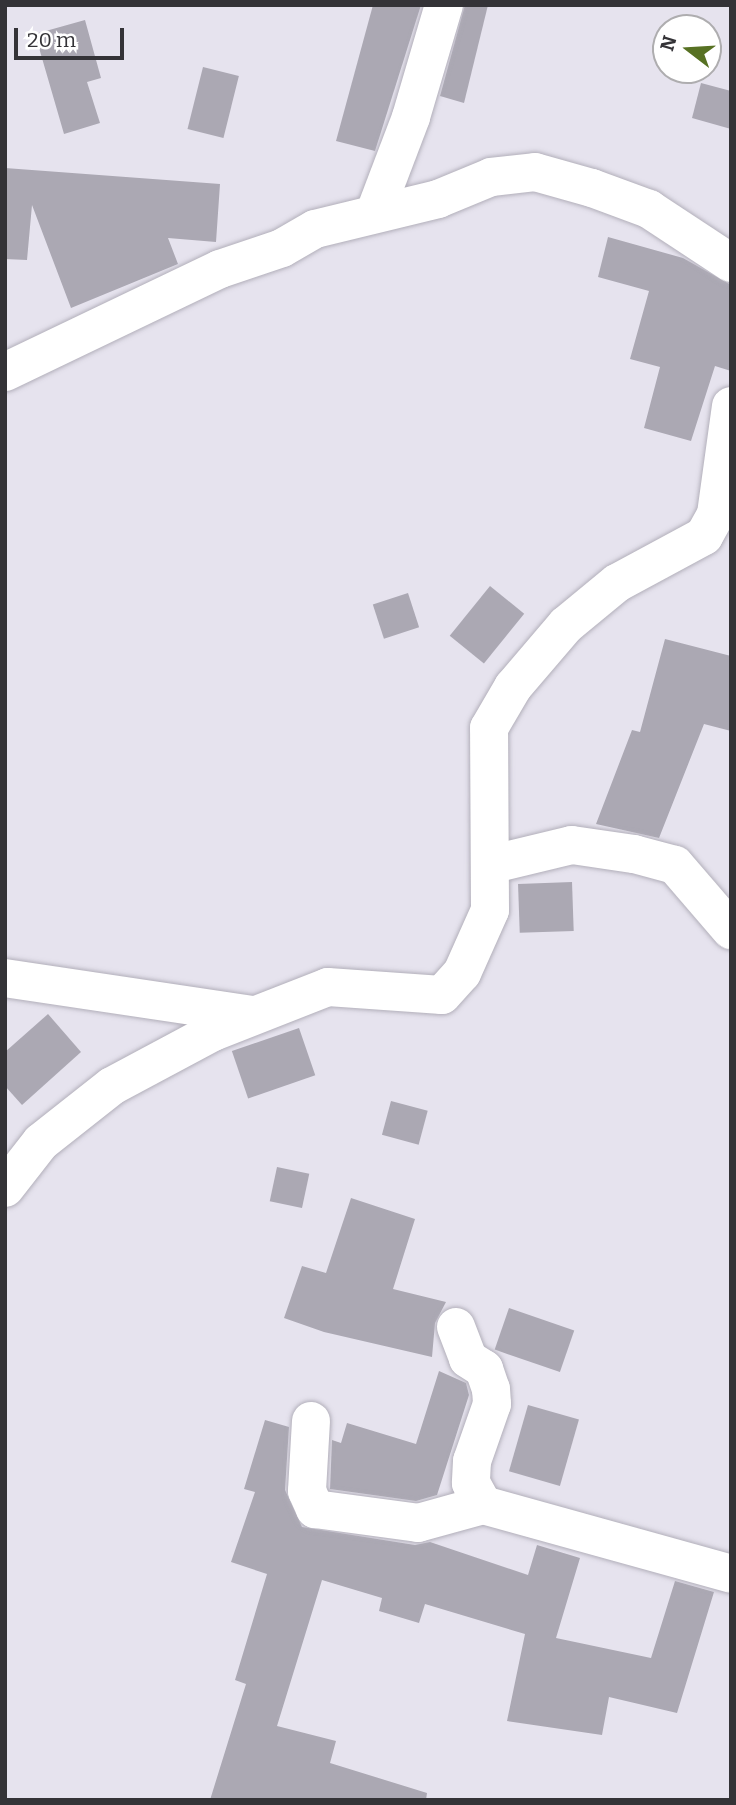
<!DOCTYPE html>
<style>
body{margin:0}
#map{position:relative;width:736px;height:1805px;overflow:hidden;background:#e6e3ee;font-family:Bitter,serif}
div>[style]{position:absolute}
.building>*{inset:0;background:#aba8b3;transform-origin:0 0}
.roads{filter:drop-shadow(0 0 2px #b2afba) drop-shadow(0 0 2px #b2afba)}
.minor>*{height:38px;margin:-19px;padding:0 19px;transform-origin:19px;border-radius:19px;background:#fff}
span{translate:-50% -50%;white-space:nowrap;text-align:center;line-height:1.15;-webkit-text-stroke:7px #fff;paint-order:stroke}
.frame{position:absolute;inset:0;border:7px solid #343337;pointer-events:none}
.north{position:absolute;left:652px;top:14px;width:70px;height:70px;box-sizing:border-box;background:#fff;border:2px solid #aeadaf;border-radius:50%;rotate:287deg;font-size:19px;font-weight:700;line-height:28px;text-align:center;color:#343337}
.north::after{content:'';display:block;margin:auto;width:24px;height:32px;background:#577123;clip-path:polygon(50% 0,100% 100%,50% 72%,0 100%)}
.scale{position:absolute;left:14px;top:28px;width:110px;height:32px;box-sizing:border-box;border:4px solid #343337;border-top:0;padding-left:9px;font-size:21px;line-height:24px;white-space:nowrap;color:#343337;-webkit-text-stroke:5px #fff;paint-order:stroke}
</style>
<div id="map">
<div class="building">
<i style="clip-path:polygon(373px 5px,421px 5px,375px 151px,336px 141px)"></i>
<i style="clip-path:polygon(465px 5px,488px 5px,464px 103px,440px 96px)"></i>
<i style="clip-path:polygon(85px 20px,101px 78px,87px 82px,100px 123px,64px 134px,35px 34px)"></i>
<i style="left:203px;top:67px;width:37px;height:64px;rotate:14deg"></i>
<i style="clip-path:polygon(701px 83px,731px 91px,731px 129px,692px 118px)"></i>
<i style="clip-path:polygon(5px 168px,220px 184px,216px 242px,168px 238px,178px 264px,71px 308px,32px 205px,27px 260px,5px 259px)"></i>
<i style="clip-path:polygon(608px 237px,683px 258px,731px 285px,731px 371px,715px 366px,691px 441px,644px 428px,660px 367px,630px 359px,649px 291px,598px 277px)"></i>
<i style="left:490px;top:586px;width:44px;height:64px;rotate:39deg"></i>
<i style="left:408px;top:593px;width:36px;height:37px;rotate:72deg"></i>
<i style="clip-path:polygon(665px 639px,731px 656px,731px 731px,704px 724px,659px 838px,596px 824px,632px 730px,640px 732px)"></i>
<i style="left:572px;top:882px;width:49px;height:54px;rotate:88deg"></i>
<i style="clip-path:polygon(48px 1014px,81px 1052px,22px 1105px,5px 1086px,5px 1052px)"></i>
<i style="left:299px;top:1028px;width:50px;height:71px;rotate:71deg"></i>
<i style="left:391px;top:1101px;width:38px;height:35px;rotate:15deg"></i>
<i style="left:277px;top:1167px;width:33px;height:35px;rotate:12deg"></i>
<i style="clip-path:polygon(351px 1198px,415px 1219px,393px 1289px,446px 1302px,435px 1323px,432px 1357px,324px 1332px,284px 1318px,302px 1266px,326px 1273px)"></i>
<i style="left:509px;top:1308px;width:69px;height:44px;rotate:19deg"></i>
<i style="clip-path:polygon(439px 1371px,466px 1383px,469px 1395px,437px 1495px,416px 1501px,330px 1489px,332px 1440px,341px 1443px,347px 1423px,416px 1444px)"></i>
<i style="left:528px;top:1405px;width:53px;height:69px;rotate:16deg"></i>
<i style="clip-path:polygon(265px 1420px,289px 1427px,285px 1490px,302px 1527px,415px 1545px,430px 1542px,528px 1575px,537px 1545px,580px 1558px,556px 1638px,651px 1658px,675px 1581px,714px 1592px,677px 1713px,609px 1697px,602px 1735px,507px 1721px,525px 1634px,425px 1604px,419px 1623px,379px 1611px,382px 1598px,322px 1580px,277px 1726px,336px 1741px,330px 1763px,427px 1793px,426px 1800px,210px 1800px,246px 1684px,235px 1680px,267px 1574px,231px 1562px,255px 1492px,244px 1489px)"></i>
</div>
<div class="roads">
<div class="minor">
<i style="left:375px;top:212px;width:102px;rotate:-69.2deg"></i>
<i style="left:411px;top:117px;width:117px;rotate:-73.6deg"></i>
<i style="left:5px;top:372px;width:238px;rotate:-25.6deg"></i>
<i style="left:220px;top:269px;width:65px;rotate:-18.7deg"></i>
<i style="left:282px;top:248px;width:38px;rotate:-30deg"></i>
<i style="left:315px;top:229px;width:127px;rotate:-13.7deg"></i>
<i style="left:438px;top:199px;width:57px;rotate:-22.5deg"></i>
<i style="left:491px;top:177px;width:44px;rotate:-6.5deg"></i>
<i style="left:535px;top:172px;width:59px;rotate:15.7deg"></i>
<i style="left:592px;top:188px;width:61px;rotate:20.2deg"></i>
<i style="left:649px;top:209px;width:98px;rotate:33.4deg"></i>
<i style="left:493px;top:864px;width:81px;rotate:-13.5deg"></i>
<i style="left:572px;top:845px;width:63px;rotate:8.3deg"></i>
<i style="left:634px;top:854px;width:42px;rotate:15deg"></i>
<i style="left:675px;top:865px;width:86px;rotate:49.3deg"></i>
<i style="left:5px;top:978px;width:250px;rotate:8.5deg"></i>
<i style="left:5px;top:1188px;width:58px;rotate:-52deg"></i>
<i style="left:41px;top:1142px;width:90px;rotate:-38.3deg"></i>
<i style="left:112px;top:1086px;width:115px;rotate:-28.1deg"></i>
<i style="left:213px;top:1032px;width:123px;rotate:-21.4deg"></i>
<i style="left:328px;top:987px;width:114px;rotate:4deg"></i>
<i style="left:442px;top:995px;width:30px;rotate:-48deg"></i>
<i style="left:462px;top:973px;width:69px;rotate:-66deg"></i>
<i style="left:490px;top:910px;width:182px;rotate:-90.3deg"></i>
<i style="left:489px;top:728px;width:48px;rotate:-59.7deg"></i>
<i style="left:513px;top:687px;width:82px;rotate:-49.5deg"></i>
<i style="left:566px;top:625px;width:66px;rotate:-39.5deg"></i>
<i style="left:617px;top:583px;width:99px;rotate:-28.4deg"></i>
<i style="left:704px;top:536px;width:25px;rotate:-61deg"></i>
<i style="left:716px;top:514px;width:109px;rotate:-82.1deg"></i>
<i style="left:456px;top:1327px;width:34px;rotate:69deg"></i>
<i style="left:468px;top:1359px;width:19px;rotate:32deg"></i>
<i style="left:484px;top:1369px;width:21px;rotate:71deg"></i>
<i style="left:491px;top:1389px;width:15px;rotate:86deg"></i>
<i style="left:492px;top:1404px;width:60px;rotate:109.3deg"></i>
<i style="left:472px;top:1461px;width:22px;rotate:93deg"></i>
<i style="left:471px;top:1483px;width:25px;rotate:61deg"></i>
<i style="left:483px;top:1505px;width:257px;rotate:15.5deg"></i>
<i style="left:311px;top:1421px;width:70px;rotate:93.3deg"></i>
<i style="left:307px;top:1491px;width:20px;rotate:66deg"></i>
<i style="left:315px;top:1509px;width:104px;rotate:7.7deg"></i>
<i style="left:418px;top:1523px;width:67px;rotate:-15.5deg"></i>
</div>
</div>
<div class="frame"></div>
<div class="north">N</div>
<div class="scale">20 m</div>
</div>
